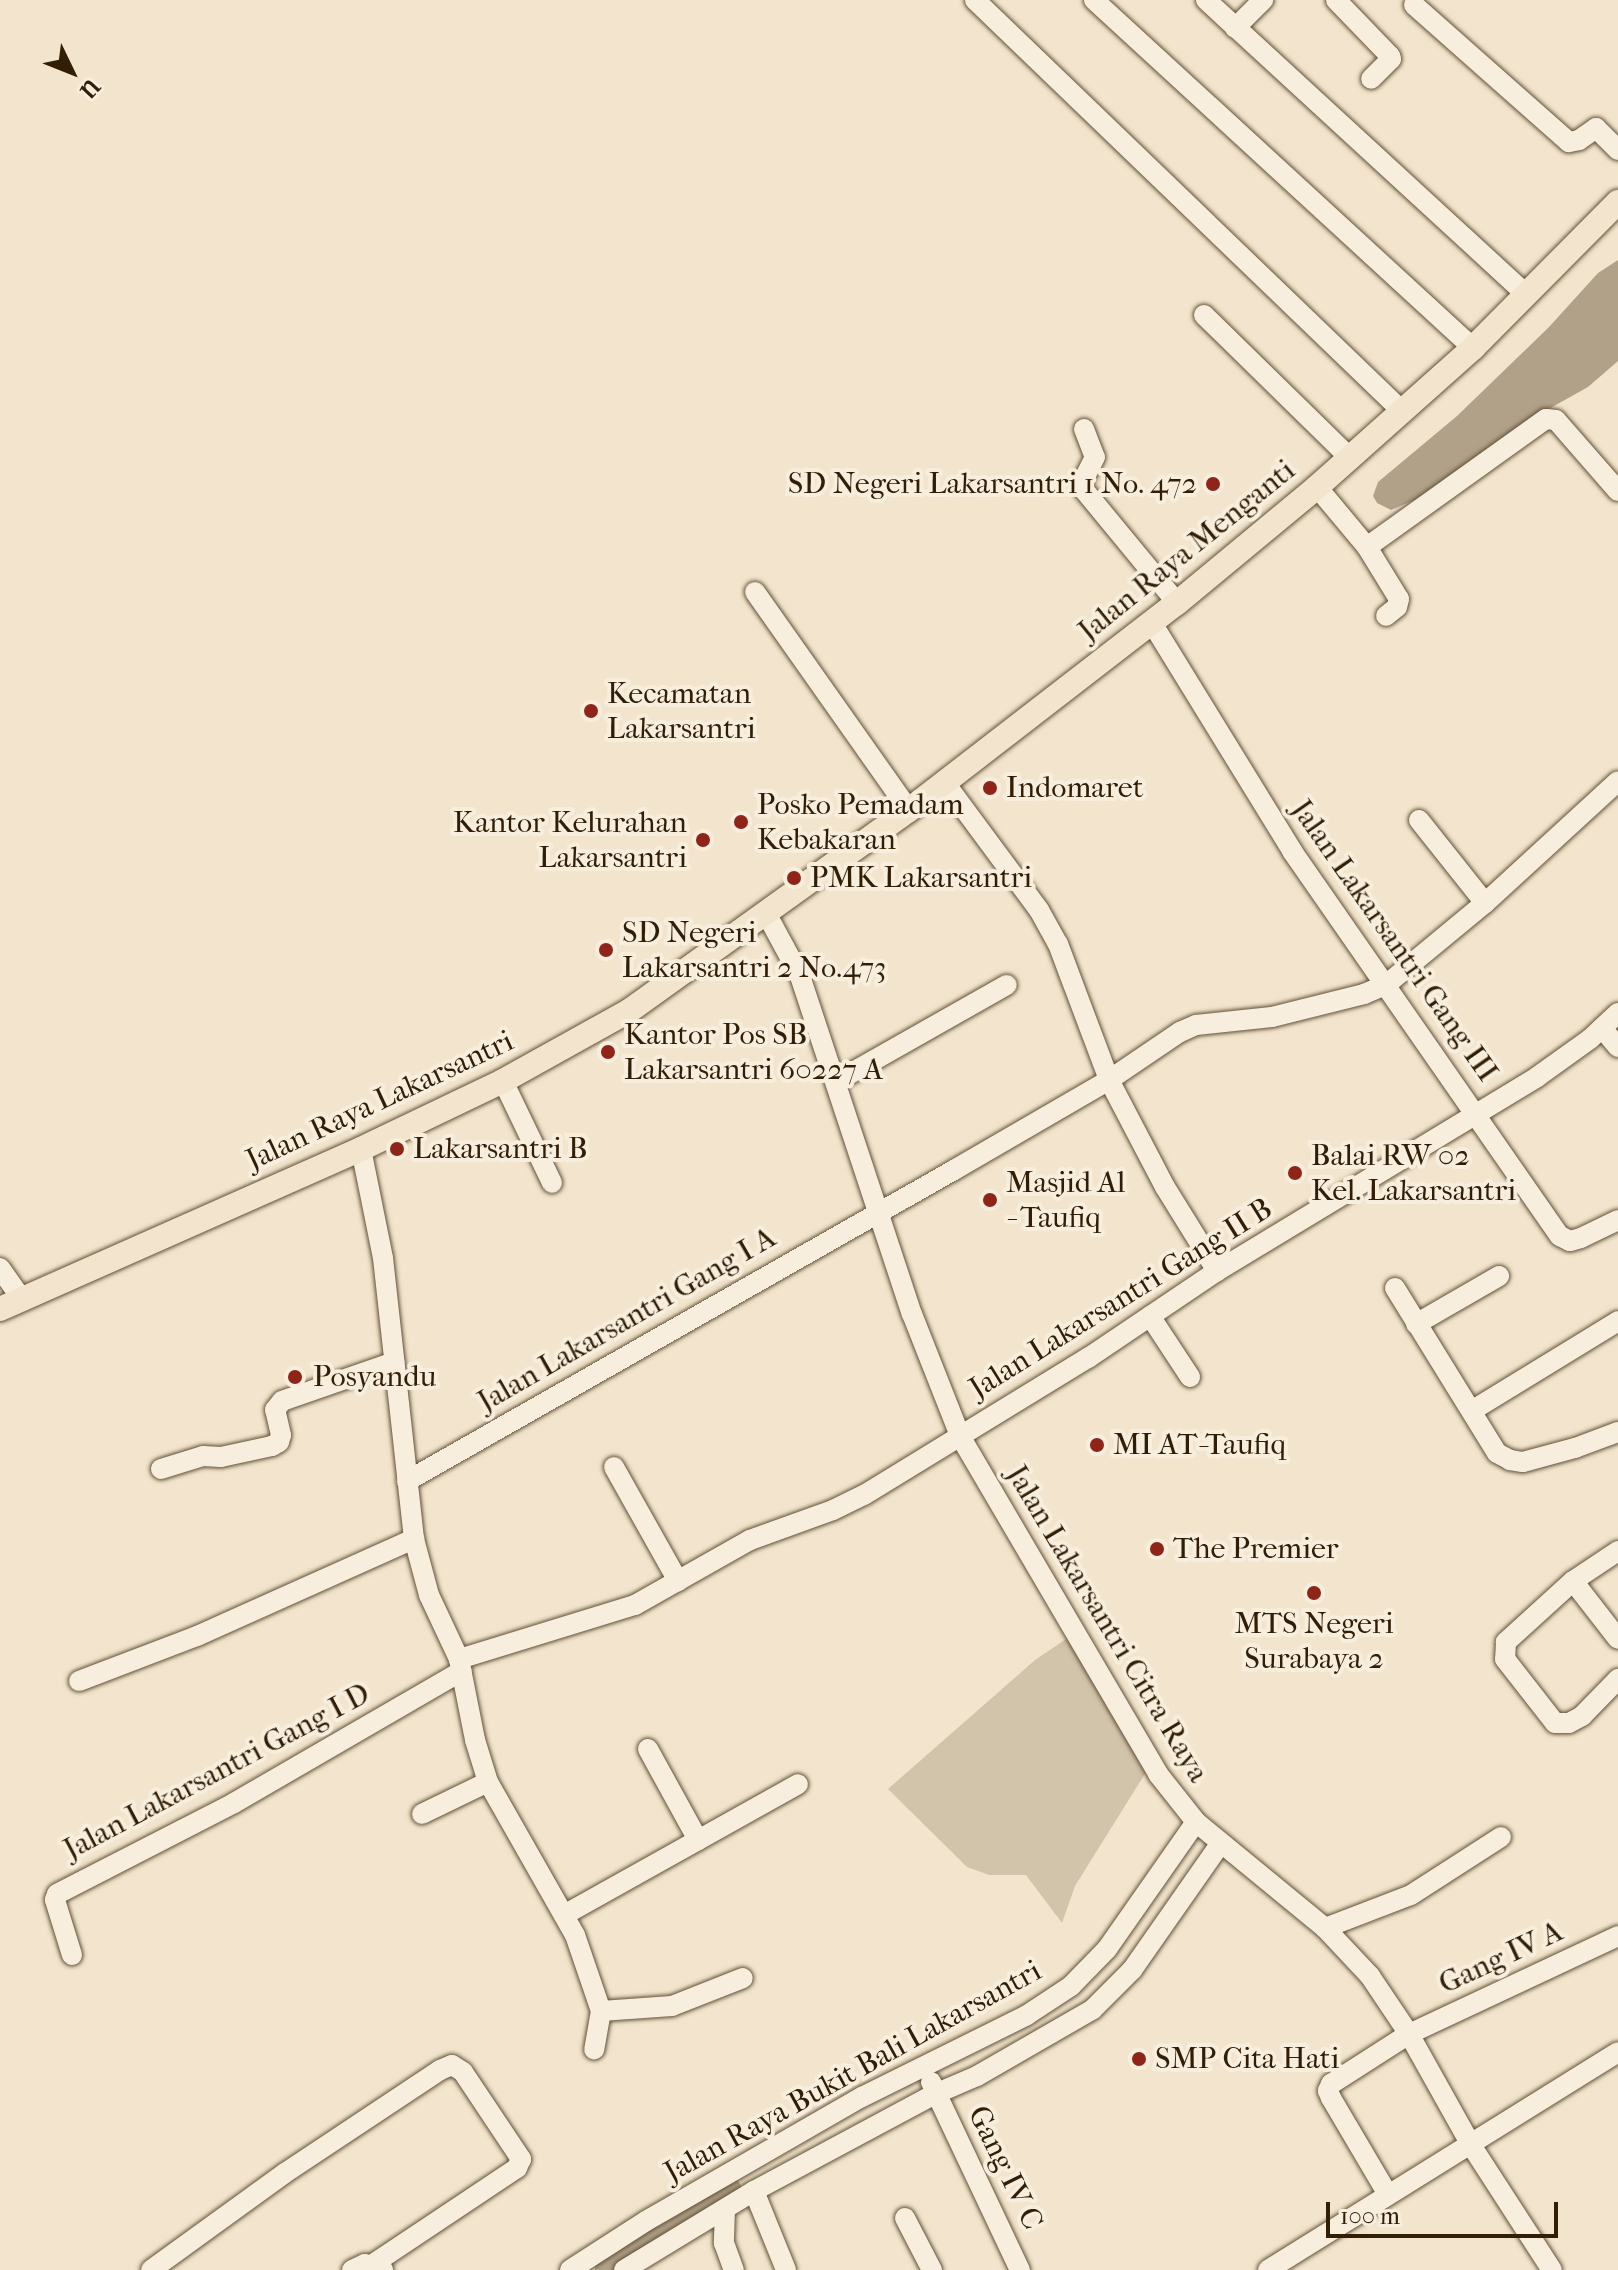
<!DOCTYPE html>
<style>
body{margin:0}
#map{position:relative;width:1618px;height:2270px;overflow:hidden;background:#f3e5cd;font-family:"IM FELL French Canon",serif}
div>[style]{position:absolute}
.green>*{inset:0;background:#d2c3ab}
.water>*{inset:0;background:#b1a189}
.river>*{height:28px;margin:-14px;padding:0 14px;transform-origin:14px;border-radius:14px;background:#b1a189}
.roads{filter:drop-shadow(0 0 2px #625037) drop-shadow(0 0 2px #625037)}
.minor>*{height:20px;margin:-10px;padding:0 10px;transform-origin:10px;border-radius:10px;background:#f7eede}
.major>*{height:24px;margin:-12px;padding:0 12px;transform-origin:12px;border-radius:12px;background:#f3e5cd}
.dots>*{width:22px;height:22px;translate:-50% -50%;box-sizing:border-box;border:4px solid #f7eede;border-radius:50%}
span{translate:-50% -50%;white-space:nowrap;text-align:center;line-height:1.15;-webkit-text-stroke:8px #f7eede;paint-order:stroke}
.poi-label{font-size:30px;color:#311e05}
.right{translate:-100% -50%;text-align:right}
.left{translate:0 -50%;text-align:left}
.street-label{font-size:30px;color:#311e05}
.north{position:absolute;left:32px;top:32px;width:80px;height:80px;-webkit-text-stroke:6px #f7eede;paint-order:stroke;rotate:133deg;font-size:22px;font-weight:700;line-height:32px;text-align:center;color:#311e05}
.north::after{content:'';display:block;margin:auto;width:28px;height:36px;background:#311e05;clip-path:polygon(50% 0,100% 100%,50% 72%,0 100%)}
.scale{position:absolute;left:1326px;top:2202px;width:232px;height:36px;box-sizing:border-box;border:4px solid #311e05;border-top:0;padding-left:10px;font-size:24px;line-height:28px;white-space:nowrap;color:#311e05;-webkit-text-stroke:6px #f7eede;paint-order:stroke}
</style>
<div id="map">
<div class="green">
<i style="clip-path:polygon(1069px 1637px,1148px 1769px,1075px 1886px,1062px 1923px,1026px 1875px,989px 1875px,967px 1867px,888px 1789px,1035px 1660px)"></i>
</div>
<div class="water">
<i style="clip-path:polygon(1618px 260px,1618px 361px,1588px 387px,1529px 420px,1424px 496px,1391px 510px,1377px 503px,1373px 496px,1378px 482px,1457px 416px,1549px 327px,1598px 273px)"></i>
</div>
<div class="river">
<i style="left:609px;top:2270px;width:143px;rotate:-33.9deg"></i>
</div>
<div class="roads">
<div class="minor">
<i style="left:975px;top:0;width:593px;rotate:43.91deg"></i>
<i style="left:1094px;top:0;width:515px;rotate:42.56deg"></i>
<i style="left:1206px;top:0;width:436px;rotate:42.6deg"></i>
<i style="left:1336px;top:0;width:78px;rotate:46deg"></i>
<i style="left:1390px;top:56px;width:3px;rotate:72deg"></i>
<i style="left:1391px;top:59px;width:28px;rotate:135deg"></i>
<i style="left:1414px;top:5px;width:207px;rotate:41.5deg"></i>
<i style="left:1569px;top:142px;width:10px;rotate:-11deg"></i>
<i style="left:1579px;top:140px;width:21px;rotate:-35deg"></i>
<i style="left:1596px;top:128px;width:31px;rotate:45deg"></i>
<i style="left:1235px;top:28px;width:40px;rotate:-45deg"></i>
<i style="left:1204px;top:315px;width:204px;rotate:44.4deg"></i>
<i style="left:1084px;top:429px;width:30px;rotate:69deg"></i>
<i style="left:1095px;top:457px;width:28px;rotate:117deg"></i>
<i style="left:1082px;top:482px;width:8px;rotate:76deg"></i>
<i style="left:1084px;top:490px;width:146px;rotate:50.5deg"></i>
<i style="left:1317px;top:487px;width:78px;rotate:50.2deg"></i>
<i style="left:1367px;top:547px;width:61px;rotate:58.4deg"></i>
<i style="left:1399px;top:599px;width:8px;rotate:104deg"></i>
<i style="left:1397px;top:607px;width:14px;rotate:141deg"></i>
<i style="left:1367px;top:547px;width:220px;rotate:-35.6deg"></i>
<i style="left:1546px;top:419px;width:10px;rotate:6deg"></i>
<i style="left:1556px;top:420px;width:94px;rotate:48.9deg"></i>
<i style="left:755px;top:592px;width:267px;rotate:54.8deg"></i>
<i style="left:1152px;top:623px;width:268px;rotate:58.4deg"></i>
<i style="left:1292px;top:851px;width:469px;rotate:55.2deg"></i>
<i style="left:1560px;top:1236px;width:11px;rotate:27deg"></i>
<i style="left:1570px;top:1241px;width:11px;rotate:-15deg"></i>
<i style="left:1581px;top:1238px;width:41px;rotate:-25.9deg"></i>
<i style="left:945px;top:783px;width:158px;rotate:53.5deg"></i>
<i style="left:1039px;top:910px;width:39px;rotate:61deg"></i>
<i style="left:1058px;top:944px;width:145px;rotate:69.4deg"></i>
<i style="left:1109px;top:1080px;width:121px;rotate:62.4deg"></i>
<i style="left:1165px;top:1187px;width:99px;rotate:58.2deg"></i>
<i style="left:1419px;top:820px;width:106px;rotate:51.5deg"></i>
<i style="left:766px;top:913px;width:72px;rotate:61.6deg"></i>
<i style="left:800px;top:976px;width:356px;rotate:71.7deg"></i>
<i style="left:912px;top:1314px;width:131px;rotate:68.5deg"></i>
<i style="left:960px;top:1436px;width:392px;rotate:59.6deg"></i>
<i style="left:1158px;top:1774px;width:61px;rotate:51.6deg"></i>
<i style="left:1196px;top:1822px;width:167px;rotate:39.4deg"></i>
<i style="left:1325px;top:1928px;width:66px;rotate:46.8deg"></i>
<i style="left:1370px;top:1976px;width:70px;rotate:56.1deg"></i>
<i style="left:1409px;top:2034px;width:127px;rotate:60.8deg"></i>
<i style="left:1471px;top:2145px;width:149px;rotate:57.1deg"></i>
<i style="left:1602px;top:1028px;width:25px;rotate:50deg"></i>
<i style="left:503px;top:1081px;width:113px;rotate:64.3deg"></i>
<i style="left:837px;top:1081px;width:195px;rotate:-29.5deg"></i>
<i style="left:361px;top:1149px;width:111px;rotate:78.6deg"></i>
<i style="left:383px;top:1258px;width:283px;rotate:83.7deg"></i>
<i style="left:414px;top:1539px;width:58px;rotate:75deg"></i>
<i style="left:429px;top:1595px;width:71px;rotate:64.9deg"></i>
<i style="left:459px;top:1659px;width:83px;rotate:78.8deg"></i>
<i style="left:475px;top:1740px;width:44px;rotate:72.8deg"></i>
<i style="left:488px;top:1782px;width:176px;rotate:60.4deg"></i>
<i style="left:575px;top:1935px;width:80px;rotate:71.1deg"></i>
<i style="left:601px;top:2011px;width:39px;rotate:100deg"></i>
<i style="left:0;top:1268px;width:37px;rotate:55deg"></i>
<i style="left:1395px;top:1288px;width:194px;rotate:58.3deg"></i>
<i style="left:1497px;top:1453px;width:15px;rotate:28deg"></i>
<i style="left:1510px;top:1460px;width:13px;rotate:9deg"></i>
<i style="left:1523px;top:1462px;width:54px;rotate:-15.1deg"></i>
<i style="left:1575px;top:1448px;width:46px;rotate:-20.4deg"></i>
<i style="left:1150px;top:1316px;width:73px;rotate:56.7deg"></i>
<i style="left:1416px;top:1324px;width:96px;rotate:-30deg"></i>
<i style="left:1473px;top:1410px;width:170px;rotate:-31.5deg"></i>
<i style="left:614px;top:1467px;width:131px;rotate:60.7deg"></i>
<i style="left:161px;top:1469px;width:44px;rotate:-17.2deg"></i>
<i style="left:203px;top:1456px;width:18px;rotate:3deg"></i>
<i style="left:221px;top:1457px;width:52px;rotate:-12.2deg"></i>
<i style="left:272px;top:1446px;width:8px;rotate:-30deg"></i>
<i style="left:279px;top:1442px;width:7px;rotate:-74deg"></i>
<i style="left:281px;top:1435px;width:26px;rotate:-103deg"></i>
<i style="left:275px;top:1410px;width:11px;rotate:-52deg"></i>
<i style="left:282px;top:1401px;width:119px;rotate:-19.2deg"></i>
<i style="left:407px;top:1481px;width:629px;rotate:-29.62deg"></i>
<i style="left:954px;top:1170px;width:179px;rotate:-30.1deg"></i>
<i style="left:1109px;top:1080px;width:86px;rotate:-34.1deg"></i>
<i style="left:1180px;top:1032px;width:17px;rotate:-24deg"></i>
<i style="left:1196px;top:1025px;width:76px;rotate:-6deg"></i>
<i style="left:1272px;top:1017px;width:95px;rotate:-14deg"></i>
<i style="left:1364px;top:994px;width:25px;rotate:-23deg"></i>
<i style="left:1387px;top:984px;width:127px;rotate:-39.6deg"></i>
<i style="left:1485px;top:903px;width:180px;rotate:-42.5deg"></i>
<i style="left:1618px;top:1551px;width:54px;rotate:146.3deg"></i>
<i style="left:1573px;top:1581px;width:73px;rotate:52.2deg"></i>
<i style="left:1573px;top:1581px;width:91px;rotate:137.7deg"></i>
<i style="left:1506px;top:1642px;width:17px;rotate:93deg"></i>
<i style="left:1505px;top:1659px;width:81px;rotate:52deg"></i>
<i style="left:1555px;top:1723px;width:14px"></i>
<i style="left:1569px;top:1723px;width:15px;rotate:-28deg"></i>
<i style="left:1582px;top:1716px;width:52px;rotate:-45.8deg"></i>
<i style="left:459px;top:1659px;width:184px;rotate:-17.1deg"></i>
<i style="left:635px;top:1605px;width:132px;rotate:-29.5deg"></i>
<i style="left:750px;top:1540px;width:88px;rotate:-19.9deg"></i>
<i style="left:833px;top:1510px;width:34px;rotate:-26deg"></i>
<i style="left:864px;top:1495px;width:263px;rotate:-31.5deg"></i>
<i style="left:1088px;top:1358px;width:156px;rotate:-34deg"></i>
<i style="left:1217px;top:1271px;width:374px;rotate:-31.2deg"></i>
<i style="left:1537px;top:1077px;width:65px;rotate:-35.6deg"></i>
<i style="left:1590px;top:1039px;width:38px;rotate:-43deg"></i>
<i style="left:79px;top:1681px;width:126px;rotate:-20.9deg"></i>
<i style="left:197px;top:1636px;width:238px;rotate:-24.1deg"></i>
<i style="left:648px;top:1749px;width:104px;rotate:61.2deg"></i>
<i style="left:422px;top:1814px;width:73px;rotate:-25.9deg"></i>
<i style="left:564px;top:1915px;width:268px;rotate:-29.2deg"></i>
<i style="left:1325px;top:1928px;width:92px;rotate:-21deg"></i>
<i style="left:1411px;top:1895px;width:107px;rotate:-32.8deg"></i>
<i style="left:72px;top:1955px;width:58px;rotate:-107.2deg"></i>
<i style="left:55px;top:1900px;width:6px;rotate:-72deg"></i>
<i style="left:57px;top:1894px;width:199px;rotate:-27.2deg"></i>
<i style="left:234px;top:1803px;width:263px;rotate:-30.1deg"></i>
<i style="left:601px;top:2011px;width:71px;rotate:-4deg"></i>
<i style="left:672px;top:2006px;width:76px;rotate:-21.5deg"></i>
<i style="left:931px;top:2082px;width:208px;rotate:64.7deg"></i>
<i style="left:754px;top:2191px;width:85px;rotate:67.9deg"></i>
<i style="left:1387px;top:2193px;width:110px;rotate:-120.5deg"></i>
<i style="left:1331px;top:2098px;width:8px;rotate:-113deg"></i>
<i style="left:1328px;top:2091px;width:8px;rotate:-67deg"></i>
<i style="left:1331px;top:2084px;width:93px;rotate:-32.7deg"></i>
<i style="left:1409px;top:2034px;width:231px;rotate:-25.1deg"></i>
<i style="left:725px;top:2209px;width:34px;rotate:92deg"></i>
<i style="left:724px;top:2243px;width:29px;rotate:70deg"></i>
<i style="left:905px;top:2218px;width:59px;rotate:62.6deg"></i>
<i style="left:151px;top:2270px;width:165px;rotate:-35.9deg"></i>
<i style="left:285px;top:2173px;width:186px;rotate:-33.6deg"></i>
<i style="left:440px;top:2070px;width:13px;rotate:-23deg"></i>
<i style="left:452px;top:2065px;width:13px;rotate:32deg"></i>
<i style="left:463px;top:2072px;width:105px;rotate:56.3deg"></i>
<i style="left:521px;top:2159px;width:10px;rotate:114deg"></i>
<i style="left:517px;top:2168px;width:173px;rotate:146.3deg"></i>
<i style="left:352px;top:2270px;width:14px;rotate:-25deg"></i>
<i style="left:365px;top:2264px;width:19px;rotate:18deg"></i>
<i style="left:570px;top:2270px;width:90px;rotate:-32.8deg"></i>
<i style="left:646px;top:2221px;width:249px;rotate:-29.9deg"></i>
<i style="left:862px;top:2097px;width:184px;rotate:-26.4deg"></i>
<i style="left:1027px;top:2015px;width:53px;rotate:-33.4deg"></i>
<i style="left:1071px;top:1986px;width:52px;rotate:-45.8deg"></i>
<i style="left:1107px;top:1949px;width:155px;rotate:-55deg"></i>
<i style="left:624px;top:2270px;width:152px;rotate:-31.3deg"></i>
<i style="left:754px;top:2191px;width:205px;rotate:-28.2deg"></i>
<i style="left:935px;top:2094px;width:46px;rotate:-23.2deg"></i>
<i style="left:977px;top:2076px;width:133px;rotate:-29.9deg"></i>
<i style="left:1092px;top:2010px;width:57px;rotate:-45deg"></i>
<i style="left:1132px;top:1970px;width:155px;rotate:-55deg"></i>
<i style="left:1268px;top:2270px;width:412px;rotate:-31.9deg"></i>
</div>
<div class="major">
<i style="left:0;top:1309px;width:395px;rotate:-23.9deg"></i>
<i style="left:361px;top:1149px;width:157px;rotate:-25.6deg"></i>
<i style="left:503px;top:1081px;width:144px;rotate:-29.1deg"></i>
<i style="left:629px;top:1011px;width:345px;rotate:-35.7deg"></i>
<i style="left:909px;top:810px;width:339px;rotate:-37.7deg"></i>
<i style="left:1177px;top:603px;width:182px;rotate:-39.6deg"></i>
<i style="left:1317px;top:487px;width:209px;rotate:-41.7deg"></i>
<i style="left:1473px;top:348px;width:206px;rotate:-45.2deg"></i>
</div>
</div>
<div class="dots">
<i style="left:1213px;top:484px;background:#8f2418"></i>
<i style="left:591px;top:711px;background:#8f2418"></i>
<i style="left:990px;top:788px;background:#8f2418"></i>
<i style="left:741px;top:822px;background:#8f2418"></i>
<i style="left:703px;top:840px;background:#8f2418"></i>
<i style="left:794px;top:878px;background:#8f2418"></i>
<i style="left:606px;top:950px;background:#8f2418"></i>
<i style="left:608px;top:1052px;background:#8f2418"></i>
<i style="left:397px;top:1149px;background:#8f2418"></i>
<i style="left:1295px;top:1173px;background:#8f2418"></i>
<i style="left:990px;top:1200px;background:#8f2418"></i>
<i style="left:295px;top:1377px;background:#8f2418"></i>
<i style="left:1097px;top:1445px;background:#8f2418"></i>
<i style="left:1157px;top:1549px;background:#8f2418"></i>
<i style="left:1314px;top:1593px;background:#8f2418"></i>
<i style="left:1139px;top:2059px;background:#8f2418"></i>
</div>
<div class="poi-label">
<span class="right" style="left:1197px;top:484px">SD Negeri Lakarsantri 1 No. 472</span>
<span class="left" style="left:607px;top:711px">Kecamatan<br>Lakarsantri</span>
<span class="left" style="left:1006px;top:788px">Indomaret</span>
<span class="left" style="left:757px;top:822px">Posko Pemadam<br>Kebakaran</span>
<span class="right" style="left:687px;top:840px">Kantor Kelurahan<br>Lakarsantri</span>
<span class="left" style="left:810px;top:878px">PMK Lakarsantri</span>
<span class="left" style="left:622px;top:950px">SD Negeri<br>Lakarsantri 2 No.473</span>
<span class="left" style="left:624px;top:1052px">Kantor Pos SB<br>Lakarsantri 60227 A</span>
<span class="left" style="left:413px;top:1149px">Lakarsantri B</span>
<span class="left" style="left:1311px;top:1173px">Balai RW 02<br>Kel. Lakarsantri</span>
<span class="left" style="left:1006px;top:1200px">Masjid Al<br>- Taufiq</span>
<span class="left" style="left:313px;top:1377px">Posyandu</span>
<span class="left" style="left:1113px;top:1445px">MI AT-Taufiq</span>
<span class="left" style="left:1173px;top:1549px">The Premier</span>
<span style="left:1314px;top:1641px">MTS Negeri<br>Surabaya 2</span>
<span class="left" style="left:1155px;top:2059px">SMP Cita Hati</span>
</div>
<div class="street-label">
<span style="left:1187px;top:551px;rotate:-39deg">Jalan Raya Menganti</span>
<span style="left:1394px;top:941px;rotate:55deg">Jalan Lakarsantri Gang III</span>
<span style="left:380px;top:1101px;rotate:-25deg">Jalan Raya Lakarsantri</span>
<span style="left:1121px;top:1299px;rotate:-32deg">Jalan Lakarsantri Gang II B</span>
<span style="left:627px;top:1320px;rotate:-30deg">Jalan Lakarsantri Gang I A</span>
<span style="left:1107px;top:1624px;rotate:59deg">Jalan Lakarsantri Citra Raya</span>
<span style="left:217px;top:1772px;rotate:-28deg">Jalan Lakarsantri Gang I D</span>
<span style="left:1501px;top:1958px;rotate:-25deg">Gang IV A</span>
<span style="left:853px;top:2072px;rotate:-29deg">Jalan Raya Bukit Bali Lakarsantri</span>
<span style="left:1005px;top:2168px;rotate:64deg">Gang IV C</span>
</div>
<div class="north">U</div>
<div class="scale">100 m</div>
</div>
